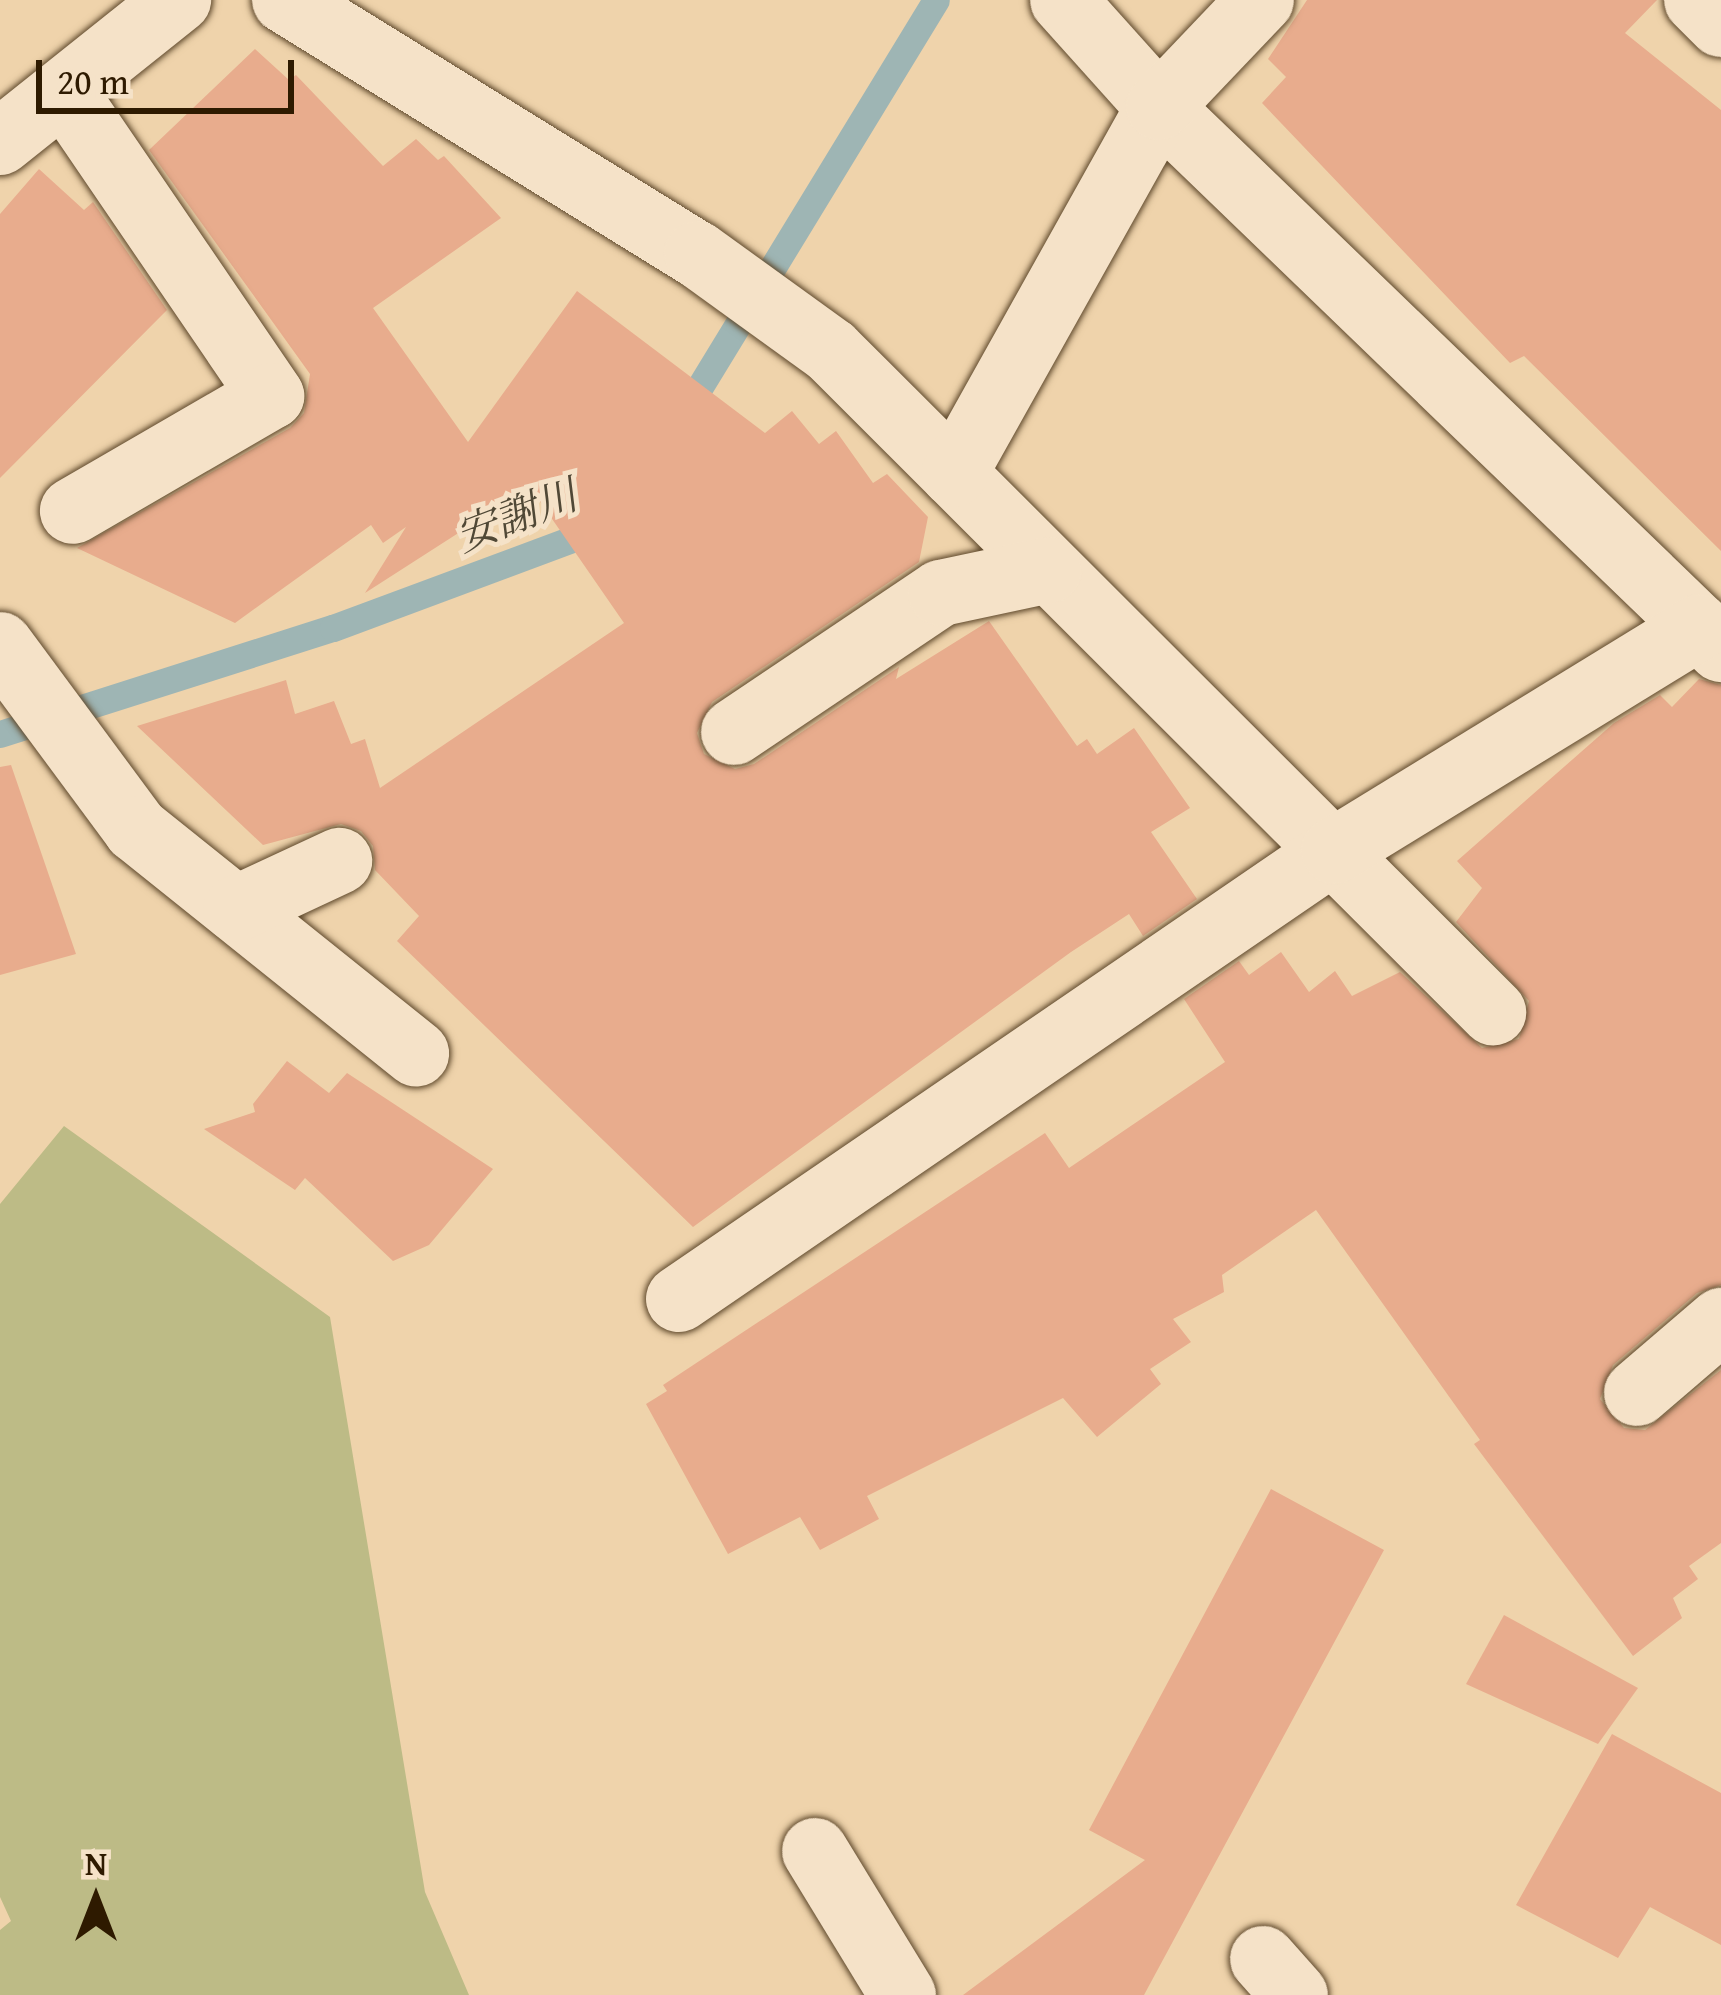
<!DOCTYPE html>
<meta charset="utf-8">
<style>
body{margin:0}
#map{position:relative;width:1721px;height:1995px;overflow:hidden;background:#efd3ab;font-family:"Gentium Book Plus","Noto Serif JP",serif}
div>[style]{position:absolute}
.green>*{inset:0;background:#bdbb86}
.stream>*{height:27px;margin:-13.5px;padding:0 13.5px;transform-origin:13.5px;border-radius:13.5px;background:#9eb5b4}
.building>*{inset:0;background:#e8ac8d}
.roads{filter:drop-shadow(0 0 3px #5e482b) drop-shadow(0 0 3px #5e482b)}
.street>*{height:66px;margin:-33px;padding:0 33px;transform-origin:33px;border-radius:33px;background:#f5e2c8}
span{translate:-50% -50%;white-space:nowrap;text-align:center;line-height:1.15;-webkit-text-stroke:10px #f5e2c8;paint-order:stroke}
.water-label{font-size:42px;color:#504836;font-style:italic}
.north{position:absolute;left:36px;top:1839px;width:120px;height:120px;-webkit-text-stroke:9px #f5e2c8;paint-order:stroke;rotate:0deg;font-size:33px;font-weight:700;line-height:48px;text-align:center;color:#2e1a00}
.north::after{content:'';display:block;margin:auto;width:42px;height:54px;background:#2e1a00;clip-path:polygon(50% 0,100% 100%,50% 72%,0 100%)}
.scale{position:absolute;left:36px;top:60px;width:258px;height:54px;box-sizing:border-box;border:6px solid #2e1a00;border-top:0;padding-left:15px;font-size:36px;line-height:42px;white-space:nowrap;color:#2e1a00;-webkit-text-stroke:9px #f5e2c8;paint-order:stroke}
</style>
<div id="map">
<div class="green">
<i style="clip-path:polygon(64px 1126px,330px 1317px,425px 1892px,469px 1995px,0 1995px,0 1930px,11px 1921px,0 1897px,0 1204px)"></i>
</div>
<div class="stream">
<i style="left:682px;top:416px;width:487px;rotate:-58.6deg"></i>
<i style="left:0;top:734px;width:349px;rotate:-17.7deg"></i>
<i style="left:333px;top:628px;width:287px;rotate:-20.4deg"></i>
</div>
<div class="building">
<i style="clip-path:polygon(1307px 0,1657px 0,1625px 33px,1721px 110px,1721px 551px,1524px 356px,1510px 363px,1262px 103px,1286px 77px,1268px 59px)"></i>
<i style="clip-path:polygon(255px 49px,289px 80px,296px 75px,383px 166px,416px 139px,438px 160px,444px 156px,501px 218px,373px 308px,468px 442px,577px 291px,765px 433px,792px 411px,819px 444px,836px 431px,873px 483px,887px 474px,928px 517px,919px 562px,712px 702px,697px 733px,704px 754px,735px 769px,754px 764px,899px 667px,896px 679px,989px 621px,1077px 746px,1087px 739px,1097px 754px,1134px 728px,1190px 808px,1151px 832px,1197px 899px,1143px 936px,1129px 914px,1071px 952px,693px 1227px,397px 941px,419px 916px,375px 870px,373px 846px,361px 831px,341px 824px,263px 845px,137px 726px,286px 680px,295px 714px,334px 701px,351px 744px,365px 739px,380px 788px,624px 623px,530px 487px,365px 593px,406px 527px,383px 543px,371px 525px,235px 623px,77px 548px,290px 428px,304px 413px,310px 374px,149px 150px)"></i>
<i style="clip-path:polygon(39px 169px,84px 210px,93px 202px,167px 310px,0 478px,0 214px)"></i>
<i style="clip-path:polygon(1699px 679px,1721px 685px,1721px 1285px,1697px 1293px,1613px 1365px,1600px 1399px,1624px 1428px,1645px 1430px,1721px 1370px,1721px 1543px,1689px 1566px,1698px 1579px,1673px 1598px,1682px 1618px,1633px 1656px,1474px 1444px,1480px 1440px,1316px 1210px,1222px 1275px,1224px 1292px,1173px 1319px,1191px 1342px,1150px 1369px,1161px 1384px,1097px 1437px,1063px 1398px,867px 1496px,879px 1519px,820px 1550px,800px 1517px,728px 1554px,646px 1404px,667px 1391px,663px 1385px,1045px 1133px,1069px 1168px,1225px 1062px,1184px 999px,1239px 961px,1249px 975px,1281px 952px,1309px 992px,1335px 971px,1352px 996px,1400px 972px,1482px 1048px,1519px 1039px,1529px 1001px,1456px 922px,1482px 888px,1457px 861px,1614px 723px,1660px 695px,1672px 707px)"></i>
<i style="clip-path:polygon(11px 765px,76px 954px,0 975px,0 767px)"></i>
<i style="clip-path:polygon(287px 1061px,329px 1093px,347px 1073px,493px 1169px,429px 1245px,393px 1261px,305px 1178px,295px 1190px,204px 1129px,255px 1112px,253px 1104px)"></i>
<i style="clip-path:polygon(1271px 1489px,1384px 1550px,1144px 1995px,963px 1995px,1145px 1860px,1089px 1830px)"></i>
<i style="clip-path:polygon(1504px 1615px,1638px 1688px,1598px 1744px,1466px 1684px)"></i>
<i style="clip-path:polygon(1612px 1734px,1721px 1793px,1721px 1945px,1650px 1907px,1618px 1958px,1516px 1905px)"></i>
</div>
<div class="roads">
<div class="street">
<i style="left:285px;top:0;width:484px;rotate:31.7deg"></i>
<i style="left:697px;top:254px;width:165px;rotate:35.9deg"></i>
<i style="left:831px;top:351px;width:936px;rotate:44.96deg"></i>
<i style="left:1063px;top:0;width:144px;rotate:48.1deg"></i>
<i style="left:1159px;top:107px;width:781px;rotate:43.96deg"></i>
<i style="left:1697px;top:0;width:34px;rotate:45deg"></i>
<i style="left:64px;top:92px;width:368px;rotate:55.7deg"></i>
<i style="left:271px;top:396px;width:229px;rotate:149.9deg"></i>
<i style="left:0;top:142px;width:228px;rotate:-38.6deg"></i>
<i style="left:954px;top:474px;width:420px;rotate:-60.8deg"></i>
<i style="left:1159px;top:107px;width:148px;rotate:-46.4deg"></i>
<i style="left:0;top:645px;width:229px;rotate:53.5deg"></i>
<i style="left:136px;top:829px;width:359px;rotate:38.7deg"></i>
<i style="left:734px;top:732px;width:249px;rotate:-33.9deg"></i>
<i style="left:941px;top:593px;width:110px;rotate:-12deg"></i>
<i style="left:236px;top:909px;width:114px;rotate:-25deg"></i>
<i style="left:679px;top:1299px;width:794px;rotate:-34.37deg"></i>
<i style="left:1334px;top:851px;width:428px;rotate:-31.5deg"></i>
<i style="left:1637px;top:1393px;width:111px;rotate:-40.6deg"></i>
<i style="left:815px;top:1851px;width:169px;rotate:58.6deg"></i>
<i style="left:1263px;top:1959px;width:48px;rotate:48.4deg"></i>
</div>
</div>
<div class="water-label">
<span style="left:516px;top:515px;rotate:-21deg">安謝川</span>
</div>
<div class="north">N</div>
<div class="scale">20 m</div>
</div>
